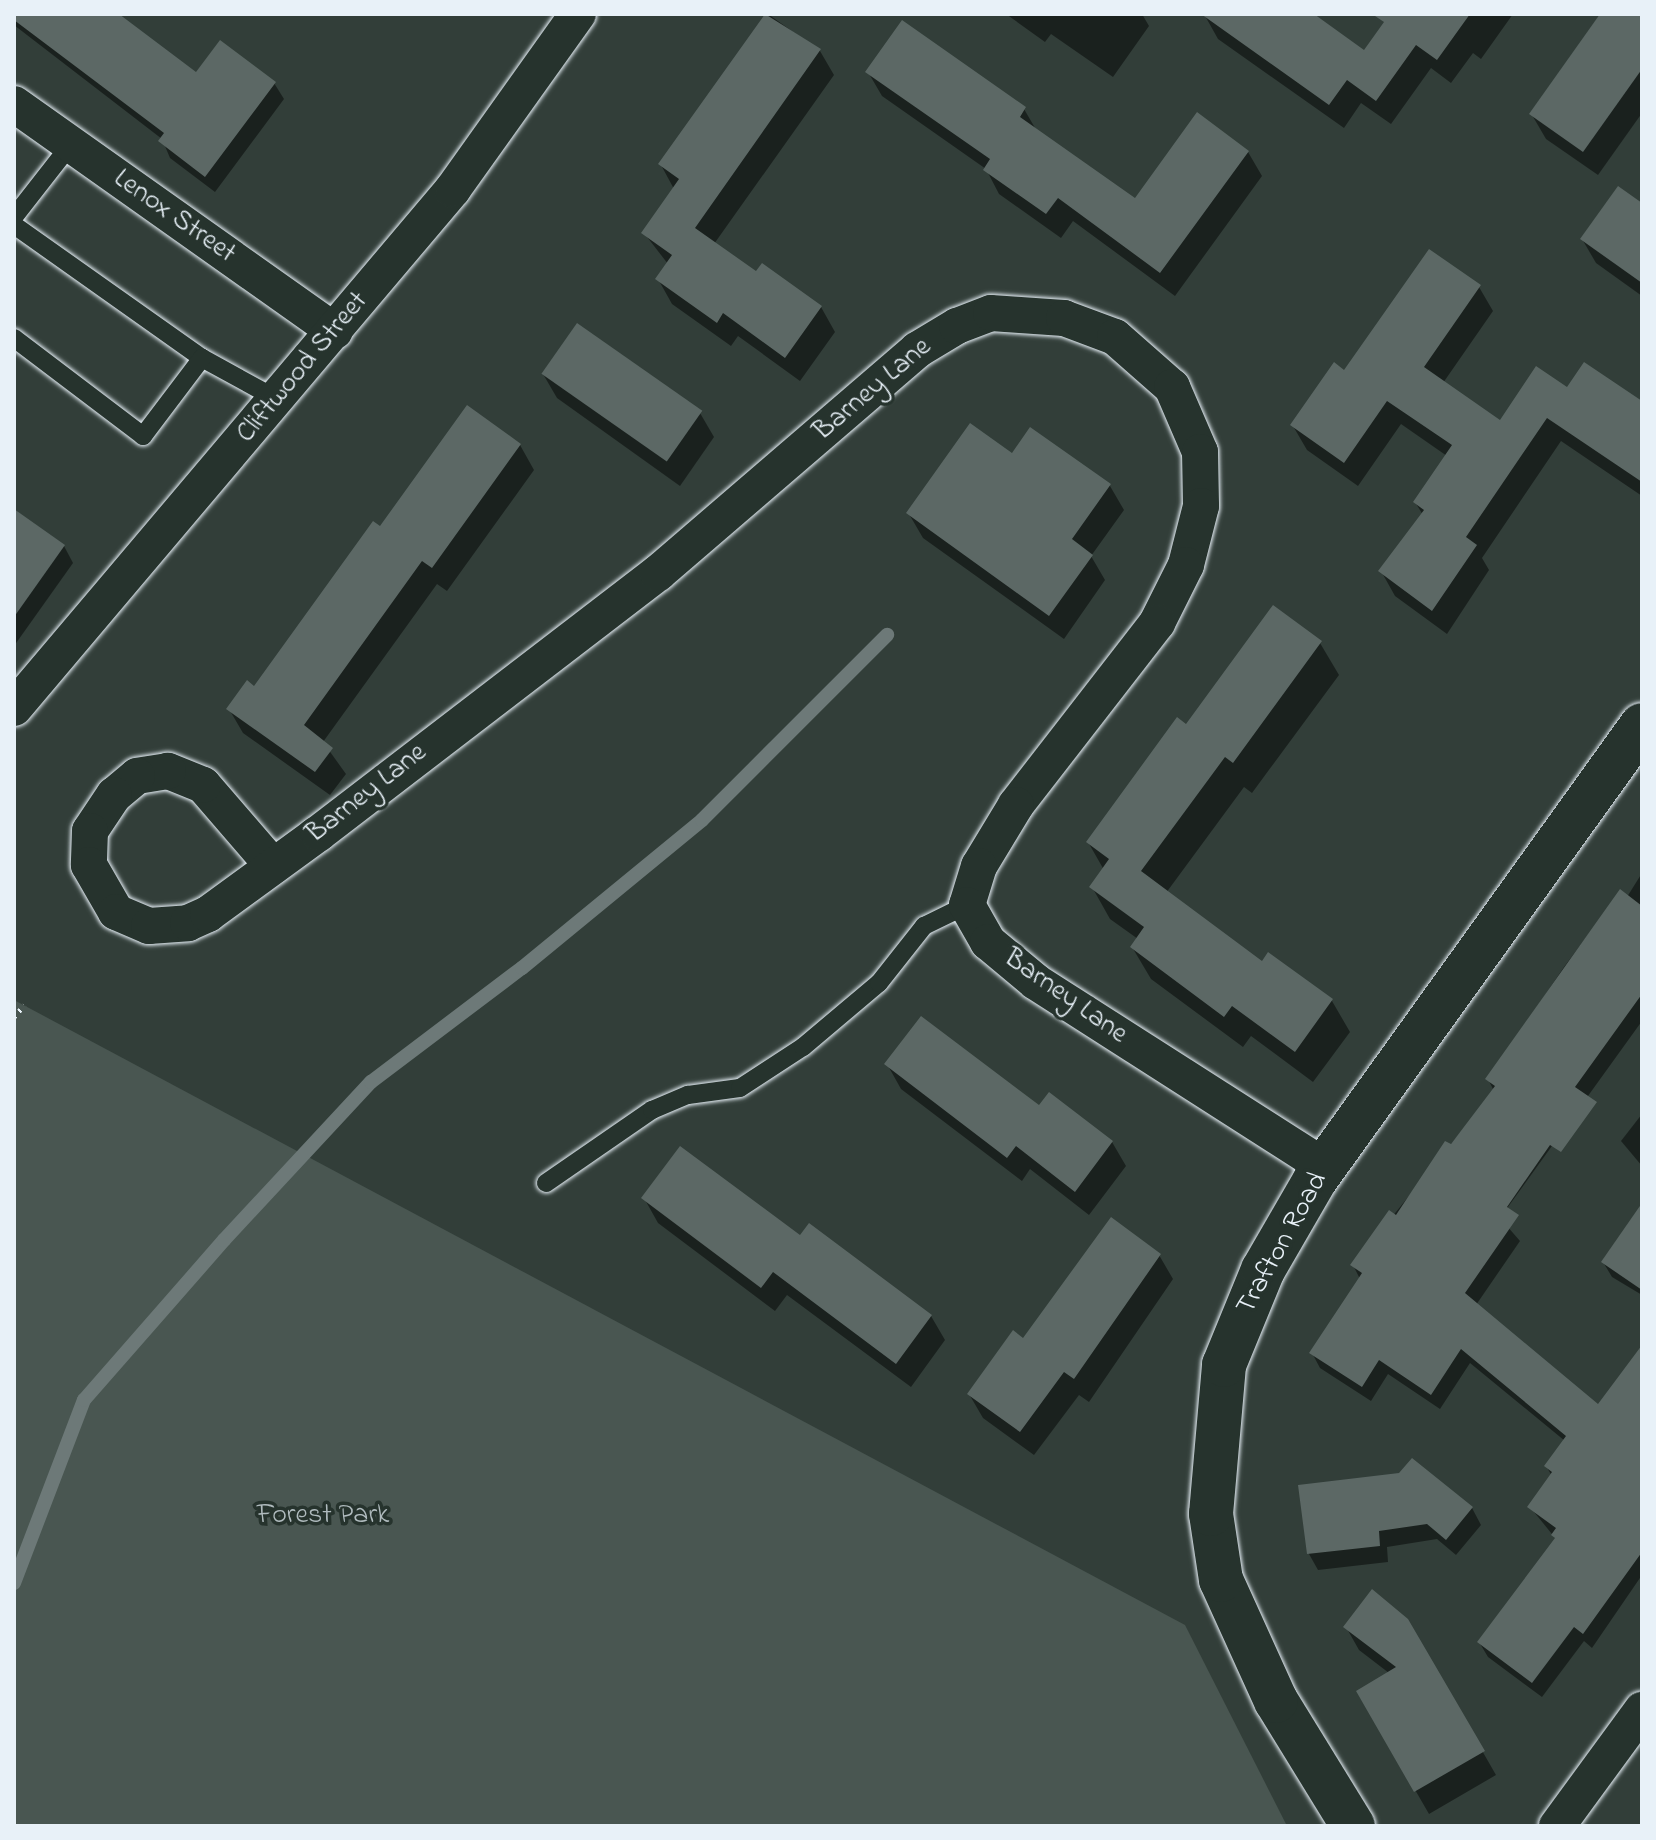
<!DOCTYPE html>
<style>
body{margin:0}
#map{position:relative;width:1656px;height:1840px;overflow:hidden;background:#323e39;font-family:"Indie Flower",sans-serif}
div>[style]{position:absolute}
.green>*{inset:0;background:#495651}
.shadow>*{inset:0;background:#0007}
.stream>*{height:14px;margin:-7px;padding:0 7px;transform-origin:7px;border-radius:7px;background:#6d7978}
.building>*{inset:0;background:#5c6865;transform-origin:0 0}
.path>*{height:5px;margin-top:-2.5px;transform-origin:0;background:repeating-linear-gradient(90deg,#e8f1f8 0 2px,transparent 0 8px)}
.roads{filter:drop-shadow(0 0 2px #e8f1f8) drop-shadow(0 0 2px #e8f1f8)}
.lane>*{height:18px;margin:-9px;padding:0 9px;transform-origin:9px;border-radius:9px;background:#26332d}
.street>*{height:36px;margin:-18px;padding:0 18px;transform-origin:18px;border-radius:18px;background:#26332d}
.secondary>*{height:44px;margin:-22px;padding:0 22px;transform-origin:22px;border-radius:22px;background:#26332d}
span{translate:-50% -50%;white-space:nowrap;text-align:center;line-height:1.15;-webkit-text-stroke:7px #26332d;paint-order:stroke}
.street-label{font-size:28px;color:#e8f1f8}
.park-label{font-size:28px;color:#b0bbbe}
.frame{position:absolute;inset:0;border:16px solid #e8f1f8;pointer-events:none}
</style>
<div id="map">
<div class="green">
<i style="clip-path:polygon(14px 1000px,1185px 1625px,1287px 1826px,14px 1826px)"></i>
</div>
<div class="shadow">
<i style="clip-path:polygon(14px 14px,118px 14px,196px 75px,274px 83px,284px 99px,215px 192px,170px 158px,162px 139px,14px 25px)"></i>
<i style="clip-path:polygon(768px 14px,820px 51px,834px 75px,714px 244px,756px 274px,821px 307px,835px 332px,800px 381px,738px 336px,731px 346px,672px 304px,658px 279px,668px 264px,644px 233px,674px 189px,661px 165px)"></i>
<i style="clip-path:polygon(1006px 14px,1142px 14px,1149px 26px,1113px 77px,1051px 34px,1045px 42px)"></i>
<i style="clip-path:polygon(1204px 14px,1310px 14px,1365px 53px,1392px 14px,1513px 14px,1481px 59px,1473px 53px,1451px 83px,1431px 68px,1391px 124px,1361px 103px,1344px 128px,1218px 39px)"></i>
<i style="clip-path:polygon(1603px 14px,1642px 14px,1642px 113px,1598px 175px,1546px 139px,1532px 115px)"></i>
<i style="clip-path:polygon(868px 72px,1024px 109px,1038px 133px,1135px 201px,1248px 152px,1262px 176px,1175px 296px,1073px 221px,1061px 238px,999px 194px,986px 169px,882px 96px)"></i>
<i style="clip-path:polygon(1642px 205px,1642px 296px,1596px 263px,1582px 239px)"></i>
<i style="clip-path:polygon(1479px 287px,1493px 311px,1443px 383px,1501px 423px,1568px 390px,1642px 404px,1642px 496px,1561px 441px,1482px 558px,1489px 570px,1447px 634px,1395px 596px,1381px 571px,1423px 515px,1415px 502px,1447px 456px,1401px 424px,1358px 486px,1307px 450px,1293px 426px,1345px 373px)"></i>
<i style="clip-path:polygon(543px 374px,700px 413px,714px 437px,680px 486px,557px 398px)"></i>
<i style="clip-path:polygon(520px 445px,534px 470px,447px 591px,437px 584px,323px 742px,346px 774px,330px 795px,243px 733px,229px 709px,255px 689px,380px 529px)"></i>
<i style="clip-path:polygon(1013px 456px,1110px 486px,1124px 510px,1091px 556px,1105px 580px,1064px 639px,923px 538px,909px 514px)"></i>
<i style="clip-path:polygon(14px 510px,64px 546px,73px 563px,14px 646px)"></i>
<i style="clip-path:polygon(1320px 643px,1339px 675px,1252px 793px,1244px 787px,1166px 893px,1263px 963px,1269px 955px,1332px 1001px,1350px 1032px,1313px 1082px,1251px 1036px,1243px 1047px,1151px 979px,1132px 947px,1138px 939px,1110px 919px,1092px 887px,1104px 870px,1088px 842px,1187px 727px)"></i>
<i style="clip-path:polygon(1642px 873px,1642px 1021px,1500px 1218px,1520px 1241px,1476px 1305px,1599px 1407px,1642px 1385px,1642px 1575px,1592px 1648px,1584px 1641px,1542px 1697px,1488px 1657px,1479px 1642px,1556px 1539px,1530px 1507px,1552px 1476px,1546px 1466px,1565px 1441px,1470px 1363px,1440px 1409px,1388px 1374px,1371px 1401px,1320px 1368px,1312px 1353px,1360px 1279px,1353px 1265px,1494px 1091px,1488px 1079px,1564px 967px,1620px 892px,1627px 897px)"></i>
<i style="clip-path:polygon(887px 1064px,1039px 1108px,1112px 1142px,1126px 1166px,1089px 1215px,1030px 1169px,1022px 1181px,901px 1089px)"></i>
<i style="clip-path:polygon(1642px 1114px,1642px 1166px,1621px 1141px)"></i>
<i style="clip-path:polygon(644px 1198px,801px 1238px,931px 1316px,945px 1340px,911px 1387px,787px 1295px,775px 1311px,658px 1223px)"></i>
<i style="clip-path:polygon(1642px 1237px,1642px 1295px,1612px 1277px,1603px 1262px)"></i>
<i style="clip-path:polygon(1159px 1255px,1173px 1279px,1089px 1402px,1079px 1395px,1034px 1455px,983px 1418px,969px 1394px,1024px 1341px)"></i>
<i style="clip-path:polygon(1300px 1487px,1472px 1508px,1481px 1525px,1456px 1555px,1437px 1539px,1387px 1547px,1388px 1562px,1318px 1570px,1309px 1554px)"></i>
<i style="clip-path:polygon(1407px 1620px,1496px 1775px,1429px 1814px,1358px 1691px,1389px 1673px,1359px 1650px,1346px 1627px)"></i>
</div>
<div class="stream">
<i style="left:14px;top:1583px;width:196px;rotate:-69.1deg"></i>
<i style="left:84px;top:1400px;width:213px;rotate:-48.8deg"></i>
<i style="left:224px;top:1240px;width:216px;rotate:-47.1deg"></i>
<i style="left:371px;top:1082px;width:189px;rotate:-37.1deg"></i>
<i style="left:522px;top:968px;width:233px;rotate:-39.4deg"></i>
<i style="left:702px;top:820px;width:262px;rotate:-45deg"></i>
</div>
<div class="building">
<i style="clip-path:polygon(14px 14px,119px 14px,196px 72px,220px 40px,276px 82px,205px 177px,158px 141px,164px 133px,14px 20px)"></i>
<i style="clip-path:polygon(765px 14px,821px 49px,695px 228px,756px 271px,762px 263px,822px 306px,785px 358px,723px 313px,717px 323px,655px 279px,672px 255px,641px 233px,679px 179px,658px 164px)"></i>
<i style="clip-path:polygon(1201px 14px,1314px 14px,1364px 50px,1384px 22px,1372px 14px,1470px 14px,1437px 60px,1416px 45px,1376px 101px,1347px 80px,1329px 105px)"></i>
<i style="clip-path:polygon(1600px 14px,1642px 14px,1642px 69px,1583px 152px,1529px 114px)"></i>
<i style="clip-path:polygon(902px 20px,1026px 107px,1020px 117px,1135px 198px,1197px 112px,1249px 151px,1160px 273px,1058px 198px,1046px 214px,983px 170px,990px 159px,865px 72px)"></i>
<i style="clip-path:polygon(1618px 186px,1642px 203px,1642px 283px,1580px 239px)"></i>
<i style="clip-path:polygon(1429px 249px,1481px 285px,1424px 367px,1500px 420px,1536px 366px,1567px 387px,1584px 362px,1642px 401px,1642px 482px,1547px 418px,1466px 537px,1477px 545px,1432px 611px,1378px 571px,1424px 510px,1413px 502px,1452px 445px,1387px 401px,1344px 463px,1290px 425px,1334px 362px,1344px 370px)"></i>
<i style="left:577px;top:323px;width:153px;height:62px;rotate:35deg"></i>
<i style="clip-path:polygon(467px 405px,521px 444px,432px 568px,422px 561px,304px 725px,333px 748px,315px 772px,226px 709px,247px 680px,254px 686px,373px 521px,380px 526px)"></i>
<i style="clip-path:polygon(970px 423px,1012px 453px,1030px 427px,1111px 484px,1072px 539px,1093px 555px,1049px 616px,906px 513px)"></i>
<i style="clip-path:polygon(14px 509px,65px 545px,14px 617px)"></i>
<i style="clip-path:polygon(1273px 605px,1322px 641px,1233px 763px,1225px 757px,1141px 871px,1262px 961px,1268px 952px,1333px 999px,1295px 1052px,1232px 1006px,1224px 1017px,1130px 947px,1144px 927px,1089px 887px,1109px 859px,1086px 842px,1177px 717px,1186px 724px)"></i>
<i style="clip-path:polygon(1620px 889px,1642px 906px,1642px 994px,1575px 1087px,1597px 1102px,1561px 1152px,1550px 1145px,1507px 1207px,1519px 1215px,1465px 1293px,1598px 1404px,1642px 1345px,1642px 1552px,1583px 1634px,1574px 1627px,1532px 1683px,1477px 1642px,1555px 1538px,1551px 1535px,1556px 1528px,1527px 1507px,1552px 1472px,1544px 1466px,1566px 1436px,1461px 1349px,1431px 1395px,1379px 1360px,1362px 1387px,1309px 1353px,1362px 1273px,1350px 1265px,1389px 1210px,1396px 1215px,1445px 1141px,1451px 1144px,1495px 1086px,1485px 1079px)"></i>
<i style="clip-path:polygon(921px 1016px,1039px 1105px,1049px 1092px,1113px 1141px,1075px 1192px,1016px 1146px,1007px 1158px,884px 1064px)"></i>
<i style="clip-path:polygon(680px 1146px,800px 1235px,809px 1223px,932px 1315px,896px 1364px,773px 1272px,761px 1288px,641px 1198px)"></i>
<i style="clip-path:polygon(1642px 1203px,1642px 1290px,1601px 1262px)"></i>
<i style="clip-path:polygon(1111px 1217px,1161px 1254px,1074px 1379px,1064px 1372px,1020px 1432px,967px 1394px,1013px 1330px,1023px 1338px)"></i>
<i style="clip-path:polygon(1412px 1458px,1473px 1507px,1446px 1540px,1427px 1524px,1379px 1531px,1380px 1546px,1307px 1554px,1298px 1485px,1399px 1473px)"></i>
<i style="clip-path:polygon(1372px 1589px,1408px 1619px,1485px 1751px,1414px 1792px,1356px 1691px,1396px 1667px,1343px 1627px)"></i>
</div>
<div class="path">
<i style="left:14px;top:1017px;width:16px;rotate:-50deg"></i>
</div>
<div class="roads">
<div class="lane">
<i style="left:14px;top:217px;width:93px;rotate:-52deg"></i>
<i style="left:14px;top:225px;width:230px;rotate:35.3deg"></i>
<i style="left:202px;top:358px;width:85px;rotate:28.7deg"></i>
<i style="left:14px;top:338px;width:162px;rotate:37.2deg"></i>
<i style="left:143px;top:436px;width:98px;rotate:-52.9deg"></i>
<i style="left:546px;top:1183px;width:129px;rotate:-34.6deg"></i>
<i style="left:652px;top:1110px;width:39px;rotate:-23deg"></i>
<i style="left:688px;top:1095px;width:52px;rotate:-7.7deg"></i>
<i style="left:740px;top:1088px;width:75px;rotate:-33.1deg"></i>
<i style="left:803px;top:1047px;width:99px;rotate:-40.1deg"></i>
<i style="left:879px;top:983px;width:73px;rotate:-51.7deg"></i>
<i style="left:924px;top:926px;width:48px;rotate:-26deg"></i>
</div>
<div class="street">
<i style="left:14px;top:104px;width:393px;rotate:35.3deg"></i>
<i style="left:14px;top:708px;width:680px;rotate:-49.77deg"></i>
<i style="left:453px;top:189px;width:215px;rotate:-54.5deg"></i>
<i style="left:273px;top:866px;width:107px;rotate:-130.8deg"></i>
<i style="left:203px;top:785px;width:38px;rotate:-158deg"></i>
<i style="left:168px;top:771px;width:31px;rotate:171deg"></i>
<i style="left:137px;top:776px;width:30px;rotate:140deg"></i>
<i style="left:114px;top:795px;width:43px;rotate:123.7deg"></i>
<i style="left:90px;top:831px;width:34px;rotate:92deg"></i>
<i style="left:89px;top:865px;width:54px;rotate:60.1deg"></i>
<i style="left:116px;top:912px;width:36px;rotate:23deg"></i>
<i style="left:149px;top:926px;width:39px;rotate:-4deg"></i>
<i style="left:188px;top:923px;width:22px;rotate:-24deg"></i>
<i style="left:208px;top:914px;width:137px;rotate:-36.1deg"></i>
<i style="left:319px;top:833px;width:427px;rotate:-37.5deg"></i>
<i style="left:658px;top:573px;width:342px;rotate:-40.7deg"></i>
<i style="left:917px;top:350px;width:47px;rotate:-31deg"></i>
<i style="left:957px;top:326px;width:36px;rotate:-21deg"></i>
<i style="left:991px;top:313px;width:73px;rotate:3.9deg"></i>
<i style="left:1064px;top:318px;width:54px;rotate:20.4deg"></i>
<i style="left:1115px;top:337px;width:76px;rotate:41.3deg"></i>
<i style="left:1172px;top:387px;width:71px;rotate:66.7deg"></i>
<i style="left:1200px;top:452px;width:54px;rotate:88.9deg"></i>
<i style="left:1201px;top:506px;width:61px;rotate:104.3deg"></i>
<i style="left:1186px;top:565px;width:65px;rotate:116.6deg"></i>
<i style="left:1157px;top:623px;width:230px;rotate:127.8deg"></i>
<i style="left:1016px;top:805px;width:71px;rotate:121.2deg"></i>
<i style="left:979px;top:866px;width:41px;rotate:107.1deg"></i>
<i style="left:967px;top:905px;width:43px;rotate:60.4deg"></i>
<i style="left:988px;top:942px;width:62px;rotate:39.8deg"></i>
<i style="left:1036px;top:982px;width:343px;rotate:32.6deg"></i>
<i style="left:1557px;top:1826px;width:144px;rotate:-53.8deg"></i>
</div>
<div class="secondary">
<i style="left:1353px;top:1826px;width:147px;rotate:-121.6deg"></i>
<i style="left:1276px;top:1701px;width:133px;rotate:-114.4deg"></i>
<i style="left:1221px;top:1580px;width:67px;rotate:-98.6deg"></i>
<i style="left:1211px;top:1514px;width:150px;rotate:-85deg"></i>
<i style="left:1224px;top:1365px;width:103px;rotate:-67.7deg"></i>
<i style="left:1263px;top:1270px;width:104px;rotate:-60deg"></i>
<i style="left:1315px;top:1180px;width:560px;rotate:-54.3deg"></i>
</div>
</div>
<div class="street-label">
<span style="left:174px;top:217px;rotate:35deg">Lenox Street</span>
<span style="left:303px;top:368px;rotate:-50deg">Cliftwood Street</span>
<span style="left:873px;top:390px;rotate:-40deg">Barney Lane</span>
<span style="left:367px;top:794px;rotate:-38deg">Barney Lane</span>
<span style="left:1065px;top:997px;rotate:35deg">Barney Lane</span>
<span style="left:1283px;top:1244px;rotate:-61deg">Trafton Road</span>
</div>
<div class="park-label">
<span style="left:323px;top:1516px">Forest Park</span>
</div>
<div class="frame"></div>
</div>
